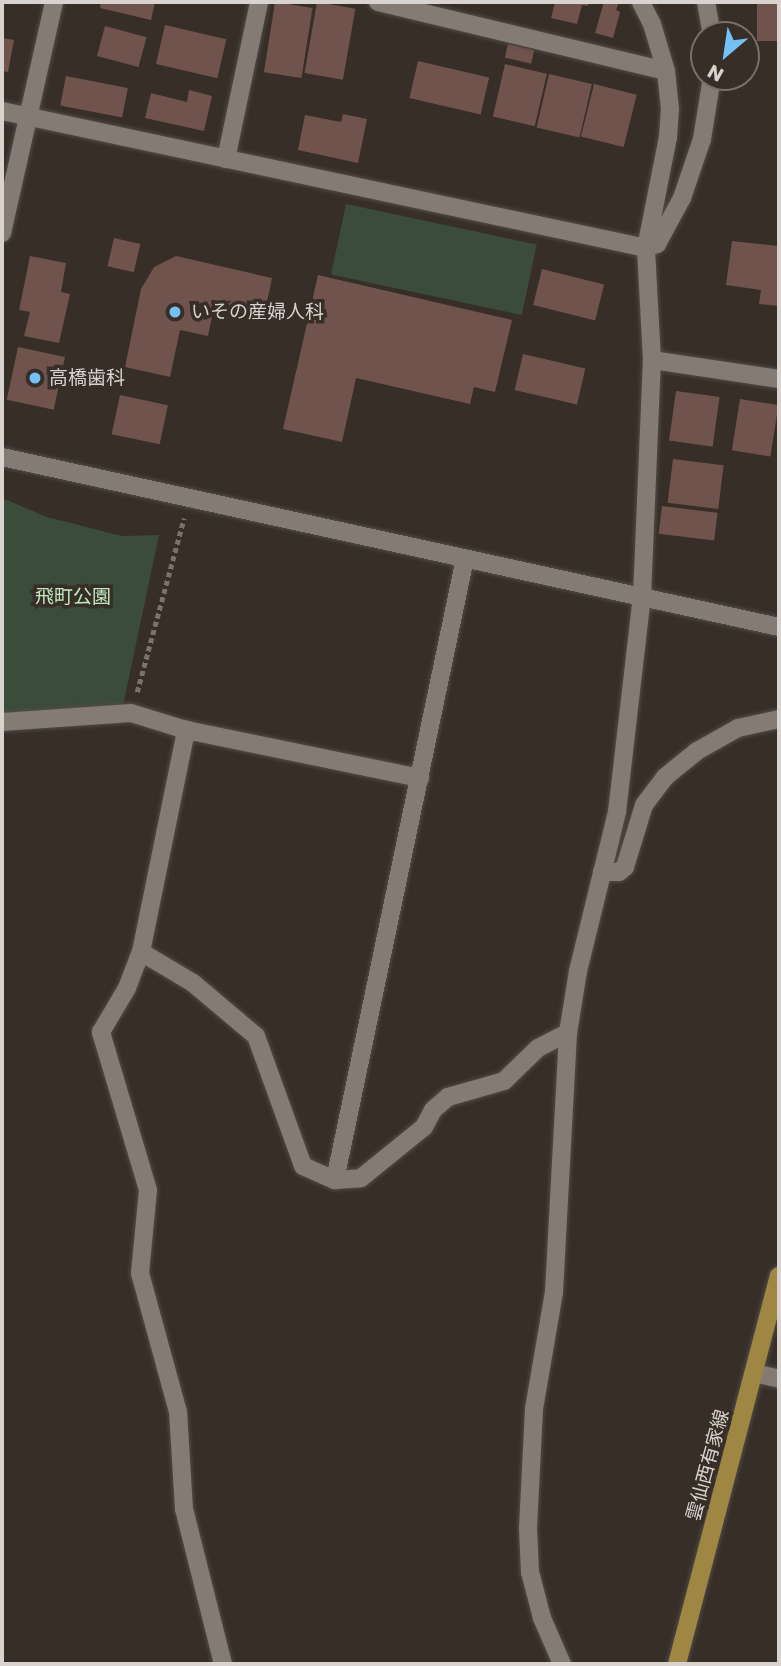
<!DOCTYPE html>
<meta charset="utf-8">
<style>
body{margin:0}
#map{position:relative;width:781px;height:1666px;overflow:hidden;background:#362e27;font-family:Poppins,"Noto Sans JP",sans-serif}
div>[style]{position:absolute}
.green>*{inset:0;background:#3b4c3b;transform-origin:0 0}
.building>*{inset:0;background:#71534d;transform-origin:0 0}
.path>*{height:4.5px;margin-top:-2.25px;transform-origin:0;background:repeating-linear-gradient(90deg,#79726d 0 5px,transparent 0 8.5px)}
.roads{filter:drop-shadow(0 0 2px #514b45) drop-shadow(0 0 2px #514b45)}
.minor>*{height:18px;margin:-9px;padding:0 9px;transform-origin:9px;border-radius:9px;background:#847b74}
.tertiary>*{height:18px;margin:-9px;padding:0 9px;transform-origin:9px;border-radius:9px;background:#847b74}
.primary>*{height:18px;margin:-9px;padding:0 9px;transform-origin:9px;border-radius:9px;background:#9f8643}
.dots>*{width:19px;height:19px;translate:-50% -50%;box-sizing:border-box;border:4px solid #362e27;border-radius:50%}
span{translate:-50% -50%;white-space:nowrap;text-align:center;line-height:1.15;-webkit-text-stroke:7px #362e27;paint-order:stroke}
.poi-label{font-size:19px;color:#d8d3cf}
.left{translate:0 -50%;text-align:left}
.park-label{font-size:19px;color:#c0eac0}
.street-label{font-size:19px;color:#d8d3cf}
.frame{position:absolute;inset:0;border:4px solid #d8d3cf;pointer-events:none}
.north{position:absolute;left:690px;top:21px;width:70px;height:70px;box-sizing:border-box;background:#362e27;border:2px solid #77706a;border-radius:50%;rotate:209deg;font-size:19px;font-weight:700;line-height:28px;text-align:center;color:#d8d3cf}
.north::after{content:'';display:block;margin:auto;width:24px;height:32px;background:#75c0f6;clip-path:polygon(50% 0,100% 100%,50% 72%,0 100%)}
</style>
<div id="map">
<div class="green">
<i style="left:346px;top:204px;width:195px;height:72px;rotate:12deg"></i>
<i style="clip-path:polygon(2px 498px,47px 517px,122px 536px,159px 535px,123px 706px,2px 714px)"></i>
</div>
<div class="building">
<i style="clip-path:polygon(101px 2px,155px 2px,151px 20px,100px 8px)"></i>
<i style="left:275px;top:2px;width:38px;height:71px;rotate:9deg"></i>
<i style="left:317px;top:2px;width:39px;height:72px;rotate:10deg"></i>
<i style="clip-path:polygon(555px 2px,589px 2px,588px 6px,582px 5px,577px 24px,551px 18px)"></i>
<i style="clip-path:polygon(604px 2px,619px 2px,616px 10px,620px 12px,613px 38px,595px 33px)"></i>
<i style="left:757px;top:2px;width:22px;height:39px"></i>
<i style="left:165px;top:25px;width:63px;height:40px;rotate:13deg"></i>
<i style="left:105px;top:26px;width:43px;height:31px;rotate:15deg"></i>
<i style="clip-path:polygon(2px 38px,14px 40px,8px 72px,2px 71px)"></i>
<i style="left:508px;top:44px;width:27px;height:14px;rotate:13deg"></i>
<i style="left:418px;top:61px;width:73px;height:38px;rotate:13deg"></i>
<i style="left:505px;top:64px;width:43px;height:54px;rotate:13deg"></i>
<i style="left:549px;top:74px;width:44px;height:55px;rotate:13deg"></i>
<i style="left:66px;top:76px;width:63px;height:30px;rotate:11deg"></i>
<i style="left:594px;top:84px;width:44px;height:54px;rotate:14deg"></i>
<i style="clip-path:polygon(189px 90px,212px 96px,204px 131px,145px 118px,151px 93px,187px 102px)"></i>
<i style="clip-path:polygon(343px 114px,367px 119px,358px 163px,298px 150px,305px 115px,341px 122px)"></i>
<i style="left:114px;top:238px;width:27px;height:29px;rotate:13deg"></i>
<i style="clip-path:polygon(732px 241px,779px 246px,779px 306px,759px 304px,761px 290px,726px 285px)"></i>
<i style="clip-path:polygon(30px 256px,66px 263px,61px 292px,70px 294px,59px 343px,24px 336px,30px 312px,19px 310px)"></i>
<i style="clip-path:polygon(176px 256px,272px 278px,264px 317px,214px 307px,208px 336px,180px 330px,170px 377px,125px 367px,141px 289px,154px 267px)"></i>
<i style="left:542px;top:269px;width:64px;height:37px;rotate:14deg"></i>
<i style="clip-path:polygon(318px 275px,512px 320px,495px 392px,474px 387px,470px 404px,356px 378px,342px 442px,283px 429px)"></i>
<i style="left:18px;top:347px;width:48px;height:54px;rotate:12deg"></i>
<i style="left:523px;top:354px;width:64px;height:37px;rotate:13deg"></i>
<i style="left:676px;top:391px;width:44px;height:50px;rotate:8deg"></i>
<i style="left:120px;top:395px;width:49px;height:40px;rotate:12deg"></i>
<i style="left:740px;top:399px;width:39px;height:52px;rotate:9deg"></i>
<i style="left:673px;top:459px;width:51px;height:44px;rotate:7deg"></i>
<i style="left:662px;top:506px;width:56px;height:28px;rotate:7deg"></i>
</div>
<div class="path">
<i style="left:137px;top:692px;width:180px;rotate:-74.9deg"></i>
</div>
<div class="roads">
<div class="minor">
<i style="left:378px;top:2px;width:296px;rotate:13.5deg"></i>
<i style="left:706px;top:2px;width:34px;rotate:80deg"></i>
<i style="left:2px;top:111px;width:658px;rotate:12.01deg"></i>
<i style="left:646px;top:248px;width:12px;rotate:-20deg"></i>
<i style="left:657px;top:244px;width:52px;rotate:-61.5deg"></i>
<i style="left:682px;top:198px;width:62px;rotate:-71.3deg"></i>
<i style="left:702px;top:139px;width:63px;rotate:-80.8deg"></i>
<i style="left:226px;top:159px;width:160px;rotate:-78.1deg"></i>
<i style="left:652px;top:360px;width:128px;rotate:8.5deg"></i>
<i style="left:2px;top:722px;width:129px;rotate:-4deg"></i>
<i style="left:131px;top:713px;width:58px;rotate:17.2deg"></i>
<i style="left:186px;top:730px;width:239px;rotate:11.6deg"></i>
<i style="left:602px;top:872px;width:17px"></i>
<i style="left:619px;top:872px;width:8px;rotate:-40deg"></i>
<i style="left:625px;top:867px;width:65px;rotate:-73deg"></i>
<i style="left:644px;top:805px;width:35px;rotate:-53deg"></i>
<i style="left:665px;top:777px;width:41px;rotate:-39.1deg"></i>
<i style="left:697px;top:751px;width:47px;rotate:-29.3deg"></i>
<i style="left:738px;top:728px;width:42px;rotate:-12.4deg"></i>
<i style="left:141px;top:952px;width:227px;rotate:-78.5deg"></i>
<i style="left:335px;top:1180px;width:635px;rotate:-78.19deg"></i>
<i style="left:754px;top:1373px;width:26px;rotate:13deg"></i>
<i style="left:223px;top:1664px;width:160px;rotate:-104.1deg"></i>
<i style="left:184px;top:1509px;width:97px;rotate:-93.5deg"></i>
<i style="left:178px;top:1412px;width:144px;rotate:-105.3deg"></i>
<i style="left:140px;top:1273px;width:83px;rotate:-84.5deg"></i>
<i style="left:148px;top:1190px;width:165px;rotate:-106.6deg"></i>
<i style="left:101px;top:1032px;width:51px;rotate:-59.4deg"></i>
<i style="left:127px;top:988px;width:39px;rotate:-69deg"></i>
<i style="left:141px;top:952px;width:61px;rotate:30.8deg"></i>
<i style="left:193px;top:983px;width:82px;rotate:40.1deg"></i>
<i style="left:256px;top:1036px;width:138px;rotate:70.1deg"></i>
<i style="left:303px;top:1166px;width:35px;rotate:24deg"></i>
<i style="left:335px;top:1180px;width:26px;rotate:-4deg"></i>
<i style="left:361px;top:1178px;width:81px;rotate:-39deg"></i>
<i style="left:424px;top:1127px;width:19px;rotate:-62deg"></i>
<i style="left:433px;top:1110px;width:20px;rotate:-41deg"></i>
<i style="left:448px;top:1097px;width:58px;rotate:-15.9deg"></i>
<i style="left:504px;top:1081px;width:47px;rotate:-44.1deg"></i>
<i style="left:538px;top:1048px;width:34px;rotate:-27deg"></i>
<i style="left:562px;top:1664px;width:50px;rotate:-113.5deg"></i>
<i style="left:542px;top:1618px;width:48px;rotate:-104.6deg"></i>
<i style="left:530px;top:1572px;width:44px;rotate:-92.6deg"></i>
<i style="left:528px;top:1528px;width:119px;rotate:-87.1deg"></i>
<i style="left:534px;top:1409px;width:119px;rotate:-80.3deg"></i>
<i style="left:554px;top:1292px;width:259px;rotate:-86.9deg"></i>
<i style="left:568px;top:1033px;width:63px;rotate:-80.8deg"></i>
<i style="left:578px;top:971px;width:164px;rotate:-76.2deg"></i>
<i style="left:617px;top:812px;width:216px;rotate:-83.4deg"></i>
<i style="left:642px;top:597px;width:237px;rotate:-87.6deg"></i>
<i style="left:652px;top:360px;width:112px;rotate:-93.1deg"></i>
<i style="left:646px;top:248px;width:113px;rotate:-78.8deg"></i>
<i style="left:668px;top:137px;width:28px;rotate:-86deg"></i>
<i style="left:670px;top:109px;width:38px;rotate:-96deg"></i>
<i style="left:666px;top:71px;width:49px;rotate:-106.6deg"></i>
<i style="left:652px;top:24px;width:25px;rotate:-117deg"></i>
</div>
<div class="tertiary">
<i style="left:2px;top:233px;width:237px;rotate:-77.3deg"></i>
<i style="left:2px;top:457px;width:795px;rotate:12.34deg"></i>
</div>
<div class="primary">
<i style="left:677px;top:1664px;width:401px;rotate:-75.3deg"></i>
</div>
</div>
<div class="dots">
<i style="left:175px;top:312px;background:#75c0f6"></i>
<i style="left:35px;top:378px;background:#75c0f6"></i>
</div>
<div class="poi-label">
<span class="left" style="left:191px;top:312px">いその産婦人科</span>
<span class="left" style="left:49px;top:378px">高橋歯科</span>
</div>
<div class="park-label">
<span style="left:73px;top:597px">飛町公園</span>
</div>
<div class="street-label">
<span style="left:708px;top:1465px;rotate:-75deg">雲仙西有家線</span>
</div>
<div class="frame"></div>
<div class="north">N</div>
</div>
